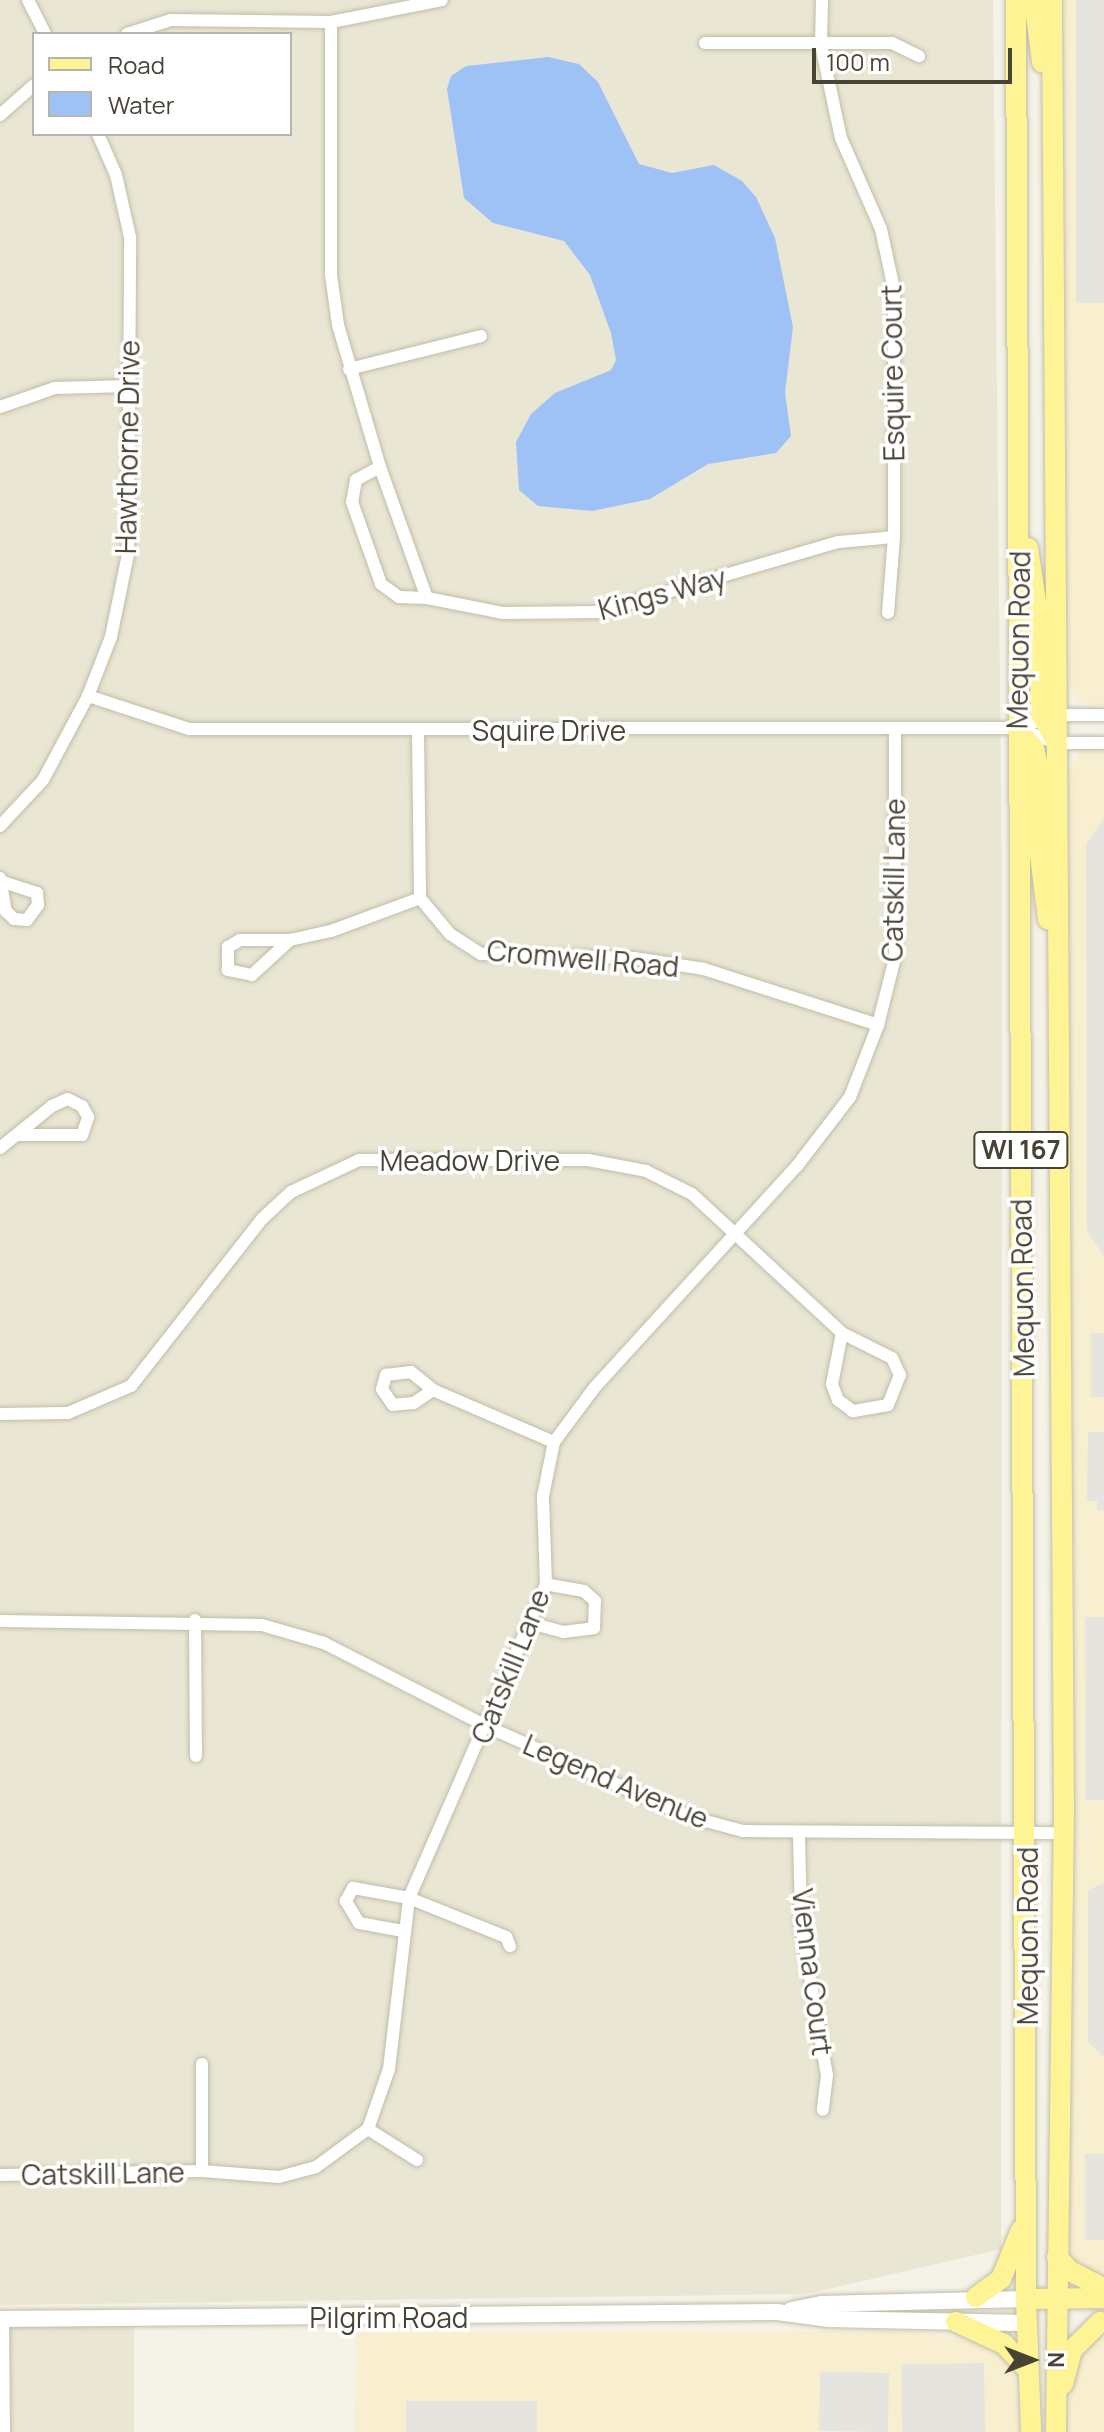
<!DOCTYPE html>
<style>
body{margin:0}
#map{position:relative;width:1104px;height:2432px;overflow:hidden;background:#f5f3e7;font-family:Manrope,sans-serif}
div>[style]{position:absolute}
.residential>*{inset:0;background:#e9e6d4;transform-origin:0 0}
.commercial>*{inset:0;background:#f8eed0}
.parking>*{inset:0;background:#e5e4df;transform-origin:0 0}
.water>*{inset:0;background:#9ec2f6}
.roads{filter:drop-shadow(0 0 2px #c1bda8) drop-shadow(0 0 2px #c1bda8)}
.minor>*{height:12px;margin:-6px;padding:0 6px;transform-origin:6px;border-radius:6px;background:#fff}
.tertiary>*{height:16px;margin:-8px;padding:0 8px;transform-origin:8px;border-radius:8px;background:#fff}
.primary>*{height:20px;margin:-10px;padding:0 10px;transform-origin:10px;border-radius:10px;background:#fff495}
span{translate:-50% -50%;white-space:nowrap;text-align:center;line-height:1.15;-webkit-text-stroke:7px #fff;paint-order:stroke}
.shield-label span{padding:2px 6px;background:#fff;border:2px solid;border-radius:6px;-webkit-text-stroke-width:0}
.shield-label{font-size:26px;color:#484435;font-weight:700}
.street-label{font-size:28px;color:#484435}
.legend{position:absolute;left:32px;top:32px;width:260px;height:104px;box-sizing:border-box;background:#fff;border:2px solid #b6b4ae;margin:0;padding:10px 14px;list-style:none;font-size:24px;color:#484435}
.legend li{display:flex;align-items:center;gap:16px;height:40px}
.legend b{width:40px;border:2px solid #b6b4ae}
.north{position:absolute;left:992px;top:2320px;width:80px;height:80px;-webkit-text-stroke:6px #fff;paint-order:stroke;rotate:90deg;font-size:22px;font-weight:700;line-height:32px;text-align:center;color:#484435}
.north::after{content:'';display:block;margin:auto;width:28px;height:36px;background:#484435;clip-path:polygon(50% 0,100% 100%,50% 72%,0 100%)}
.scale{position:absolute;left:812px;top:48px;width:200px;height:36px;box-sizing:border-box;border:4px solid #484435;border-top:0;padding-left:10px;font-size:24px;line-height:28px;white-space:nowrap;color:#484435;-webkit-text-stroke:6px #fff;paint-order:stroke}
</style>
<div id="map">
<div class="residential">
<i style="clip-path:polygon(evenodd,0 0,993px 0,1002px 890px,1001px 2249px,806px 2294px,0 2305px,0 0,34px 34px,290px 34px,290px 134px,34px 134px,34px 34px)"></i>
<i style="left:0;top:2319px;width:134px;height:113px"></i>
</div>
<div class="commercial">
<i style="clip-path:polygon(1065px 0,1104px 0,1104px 706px,1077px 702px,1069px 684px)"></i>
<i style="clip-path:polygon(1104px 748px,1104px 2276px,1085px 2272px,1071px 2258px,1069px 2244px,1077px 1796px,1068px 771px,1081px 749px)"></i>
<i style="clip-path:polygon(914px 2331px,989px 2345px,1008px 2356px,1014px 2374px,1019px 2432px,355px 2432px,356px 2333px)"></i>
<i style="clip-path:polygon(1104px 2337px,1104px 2432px,1064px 2432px,1077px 2353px,1094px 2338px)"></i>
</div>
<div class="parking">
<i style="left:1076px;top:0;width:28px;height:303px"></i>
<i style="clip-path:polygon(1104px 818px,1104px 1256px,1087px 1232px,1086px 844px)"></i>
<i style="left:1091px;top:1333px;width:13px;height:64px"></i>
<i style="clip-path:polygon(1088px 1432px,1104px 1432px,1104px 1510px,1097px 1510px,1097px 1501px,1087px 1501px)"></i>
<i style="left:1085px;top:1617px;width:19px;height:183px"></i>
<i style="clip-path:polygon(1104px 1883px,1104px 2055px,1102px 2055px,1088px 2042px,1088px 1890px)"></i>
<i style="left:1085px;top:2154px;width:19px;height:86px"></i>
<i style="left:984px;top:2363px;width:69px;height:83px;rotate:89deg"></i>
<i style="left:889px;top:2373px;width:59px;height:69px;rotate:91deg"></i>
<i style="left:537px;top:2401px;width:31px;height:131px;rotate:90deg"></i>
</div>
<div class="water">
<i style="clip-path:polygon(548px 57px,579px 64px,598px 82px,639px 164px,672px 173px,714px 165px,742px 181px,756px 197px,775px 238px,793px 327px,785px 393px,791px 436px,776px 453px,708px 464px,650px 499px,592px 511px,538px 506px,519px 490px,516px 442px,531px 414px,555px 393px,611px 370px,616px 360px,611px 333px,590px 275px,564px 241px,493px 223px,464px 198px,447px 89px,451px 76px,466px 66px)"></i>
</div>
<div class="roads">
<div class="minor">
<i style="left:28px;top:0;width:38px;rotate:63deg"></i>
<i style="left:822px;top:0;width:45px;rotate:91.3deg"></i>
<i style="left:821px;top:45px;width:95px;rotate:77.9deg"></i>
<i style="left:841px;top:138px;width:99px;rotate:66.3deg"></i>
<i style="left:881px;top:229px;width:61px;rotate:77.8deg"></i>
<i style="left:894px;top:289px;width:248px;rotate:90deg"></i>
<i style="left:894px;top:537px;width:76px;rotate:94.5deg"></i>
<i style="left:331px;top:22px;width:253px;rotate:90deg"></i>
<i style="left:331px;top:275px;width:50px;rotate:82deg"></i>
<i style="left:338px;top:325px;width:148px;rotate:73.5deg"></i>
<i style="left:380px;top:467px;width:139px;rotate:70.3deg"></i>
<i style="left:427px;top:598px;width:77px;rotate:11.2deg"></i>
<i style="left:503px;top:613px;width:96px;rotate:-0.6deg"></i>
<i style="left:599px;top:612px;width:250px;rotate:-16.3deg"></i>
<i style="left:839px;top:542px;width:55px;rotate:-5.2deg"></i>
<i style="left:127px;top:34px;width:46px;rotate:-17.7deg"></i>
<i style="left:171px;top:20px;width:160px;rotate:0.7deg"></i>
<i style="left:331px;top:22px;width:113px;rotate:-11.2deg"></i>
<i style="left:705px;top:43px;width:187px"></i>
<i style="left:892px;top:43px;width:30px;rotate:26deg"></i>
<i style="left:0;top:115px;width:45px;rotate:-41.4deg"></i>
<i style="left:349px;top:369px;width:136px;rotate:-14deg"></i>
<i style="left:0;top:407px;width:58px;rotate:-19.1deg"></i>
<i style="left:55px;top:388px;width:73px;rotate:-1.6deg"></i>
<i style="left:380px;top:467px;width:27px;rotate:152deg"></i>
<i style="left:356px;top:480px;width:22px;rotate:100deg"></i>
<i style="left:352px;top:502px;width:87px;rotate:70.5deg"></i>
<i style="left:381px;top:584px;width:22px;rotate:36deg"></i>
<i style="left:399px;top:597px;width:28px;rotate:2deg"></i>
<i style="left:88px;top:696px;width:106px;rotate:18.1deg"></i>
<i style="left:189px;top:729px;width:827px;rotate:-0.07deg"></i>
<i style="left:1016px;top:728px;width:44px;rotate:-17.2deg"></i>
<i style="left:1058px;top:715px;width:46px"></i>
<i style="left:1019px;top:729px;width:40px;rotate:20.2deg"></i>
<i style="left:1057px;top:743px;width:47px"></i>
<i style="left:418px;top:731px;width:167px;rotate:89.3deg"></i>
<i style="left:420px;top:898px;width:47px;rotate:50.2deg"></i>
<i style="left:450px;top:934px;width:37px;rotate:33deg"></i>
<i style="left:481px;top:954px;width:153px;rotate:1.5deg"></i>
<i style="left:634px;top:958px;width:71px;rotate:8.9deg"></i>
<i style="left:704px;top:969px;width:183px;rotate:17.8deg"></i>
<i style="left:0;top:826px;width:63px;rotate:-46.9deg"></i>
<i style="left:43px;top:780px;width:95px;rotate:-61.8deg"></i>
<i style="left:88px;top:696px;width:63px;rotate:-68.7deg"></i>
<i style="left:111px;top:637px;width:85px;rotate:-78.4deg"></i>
<i style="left:128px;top:554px;width:317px;rotate:-89.6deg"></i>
<i style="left:130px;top:237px;width:64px;rotate:-102.7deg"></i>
<i style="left:116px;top:175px;width:45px;rotate:-113.7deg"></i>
<i style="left:0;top:878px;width:34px;rotate:80deg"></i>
<i style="left:6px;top:911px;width:11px;rotate:45deg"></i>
<i style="left:14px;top:919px;width:13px;rotate:4deg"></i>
<i style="left:27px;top:920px;width:19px;rotate:-54deg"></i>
<i style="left:38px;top:905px;width:12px;rotate:-95deg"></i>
<i style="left:37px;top:893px;width:36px;rotate:-162deg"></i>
<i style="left:290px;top:940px;width:52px;rotate:137.4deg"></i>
<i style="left:252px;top:975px;width:25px;rotate:-168deg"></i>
<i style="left:228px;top:970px;width:23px;rotate:-90deg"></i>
<i style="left:228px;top:947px;width:14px;rotate:-30deg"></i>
<i style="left:240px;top:940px;width:50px"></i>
<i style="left:290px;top:940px;width:42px;rotate:-12.4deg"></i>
<i style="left:331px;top:931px;width:95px;rotate:-20.3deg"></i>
<i style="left:0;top:1148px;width:67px;rotate:-38.9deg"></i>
<i style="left:52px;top:1106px;width:17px;rotate:-24deg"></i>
<i style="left:68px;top:1099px;width:16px;rotate:27deg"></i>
<i style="left:82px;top:1106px;width:13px;rotate:61deg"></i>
<i style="left:88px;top:1117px;width:19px;rotate:108deg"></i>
<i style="left:82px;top:1135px;width:64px;rotate:180deg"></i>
<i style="left:433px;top:1390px;width:23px;rotate:146deg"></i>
<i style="left:414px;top:1403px;width:21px;rotate:175deg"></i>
<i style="left:393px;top:1405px;width:19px;rotate:-125deg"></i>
<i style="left:382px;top:1389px;width:15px;rotate:-74deg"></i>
<i style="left:386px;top:1375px;width:25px;rotate:-7deg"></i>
<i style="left:411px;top:1372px;width:28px;rotate:39deg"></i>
<i style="left:433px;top:1390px;width:132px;rotate:23.3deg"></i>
<i style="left:0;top:1414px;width:68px;rotate:-0.8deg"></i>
<i style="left:68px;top:1413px;width:69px;rotate:-23.2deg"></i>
<i style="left:131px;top:1386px;width:212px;rotate:-51.9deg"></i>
<i style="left:262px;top:1219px;width:40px;rotate:-43deg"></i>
<i style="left:291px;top:1192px;width:75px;rotate:-25.2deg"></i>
<i style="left:359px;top:1160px;width:229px"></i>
<i style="left:588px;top:1160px;width:59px;rotate:10.7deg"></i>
<i style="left:646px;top:1171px;width:51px;rotate:26.6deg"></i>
<i style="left:692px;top:1194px;width:205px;rotate:42.8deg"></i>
<i style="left:842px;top:1333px;width:56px;rotate:26.6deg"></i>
<i style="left:892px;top:1358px;width:19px;rotate:65deg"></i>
<i style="left:900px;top:1375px;width:32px;rotate:112deg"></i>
<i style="left:888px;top:1405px;width:36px;rotate:170deg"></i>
<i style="left:853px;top:1411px;width:19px;rotate:-144deg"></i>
<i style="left:838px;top:1400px;width:17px;rotate:-111deg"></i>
<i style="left:832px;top:1384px;width:52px;rotate:-78.9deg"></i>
<i style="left:195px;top:1620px;width:136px;rotate:89.6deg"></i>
<i style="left:0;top:1621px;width:262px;rotate:0.9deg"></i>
<i style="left:262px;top:1625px;width:65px;rotate:16.2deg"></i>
<i style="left:324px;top:1643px;width:182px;rotate:27.1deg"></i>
<i style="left:486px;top:1726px;width:220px;rotate:24.1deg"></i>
<i style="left:687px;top:1816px;width:58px;rotate:15deg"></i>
<i style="left:743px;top:1831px;width:321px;rotate:0.4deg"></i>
<i style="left:530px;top:1623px;width:34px;rotate:15deg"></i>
<i style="left:563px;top:1632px;width:31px;rotate:-7deg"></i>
<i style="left:594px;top:1628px;width:27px;rotate:-88deg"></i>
<i style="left:595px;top:1601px;width:15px;rotate:-138deg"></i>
<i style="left:584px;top:1591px;width:39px;rotate:-170deg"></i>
<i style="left:799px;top:1834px;width:91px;rotate:88.7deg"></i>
<i style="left:801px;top:1925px;width:152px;rotate:80.2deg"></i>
<i style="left:827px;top:2075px;width:35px;rotate:97deg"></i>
<i style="left:403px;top:1931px;width:45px;rotate:-169.7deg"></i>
<i style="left:359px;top:1923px;width:26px;rotate:-121deg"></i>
<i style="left:346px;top:1901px;width:15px;rotate:-62deg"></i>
<i style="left:353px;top:1888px;width:57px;rotate:10.1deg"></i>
<i style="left:409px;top:1898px;width:105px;rotate:21.9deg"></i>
<i style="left:506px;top:1937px;width:10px;rotate:66deg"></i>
<i style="left:202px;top:2064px;width:107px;rotate:90deg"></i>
<i style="left:368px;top:2129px;width:58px;rotate:32.3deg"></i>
<i style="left:0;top:2175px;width:202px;rotate:-1.1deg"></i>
<i style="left:202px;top:2171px;width:77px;rotate:4.5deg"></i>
<i style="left:279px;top:2177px;width:38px;rotate:-15deg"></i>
<i style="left:316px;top:2167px;width:64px;rotate:-36.2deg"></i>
<i style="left:368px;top:2129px;width:64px;rotate:-70.7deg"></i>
<i style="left:389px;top:2069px;width:172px;rotate:-83.3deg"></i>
<i style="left:409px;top:1898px;width:343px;rotate:-66.4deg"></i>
<i style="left:546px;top:1584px;width:88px;rotate:-92deg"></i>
<i style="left:543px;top:1496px;width:55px;rotate:-78.5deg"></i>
<i style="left:554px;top:1442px;width:69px;rotate:-53.3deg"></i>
<i style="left:595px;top:1387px;width:299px;rotate:-47.6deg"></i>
<i style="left:797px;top:1166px;width:87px;rotate:-52.5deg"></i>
<i style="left:850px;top:1097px;width:77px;rotate:-68.7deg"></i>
<i style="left:878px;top:1025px;width:69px;rotate:-75.8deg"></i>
<i style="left:895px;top:958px;width:229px;rotate:-90deg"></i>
<i style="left:3px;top:2319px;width:113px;rotate:89.5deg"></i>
</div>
<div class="tertiary">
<i style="left:791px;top:2310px;width:31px;rotate:-11deg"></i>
<i style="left:821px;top:2304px;width:205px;rotate:-1.4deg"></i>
<i style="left:0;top:2319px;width:777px;rotate:-0.52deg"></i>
<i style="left:777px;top:2312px;width:51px;rotate:7.8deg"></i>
<i style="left:828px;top:2319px;width:198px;rotate:1.2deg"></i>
</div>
<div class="primary">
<i style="left:1016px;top:0;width:2299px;rotate:89.75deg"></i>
<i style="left:1026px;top:2299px;width:133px;rotate:87.8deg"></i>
<i style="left:1034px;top:0;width:63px;rotate:82.6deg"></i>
<i style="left:1052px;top:0;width:1810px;rotate:89.62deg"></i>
<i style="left:1064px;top:1810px;width:622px;rotate:90.74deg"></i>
<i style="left:1028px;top:548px;width:69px;rotate:81.6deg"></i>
<i style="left:1038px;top:616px;width:98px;rotate:88.2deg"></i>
<i style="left:1041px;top:714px;width:33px;rotate:61deg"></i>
<i style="left:1016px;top:728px;width:28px;rotate:49deg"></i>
<i style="left:1034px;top:749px;width:16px;rotate:76deg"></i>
<i style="left:1038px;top:765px;width:75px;rotate:90deg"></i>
<i style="left:1038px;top:840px;width:80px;rotate:82.8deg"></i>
<i style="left:1057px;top:2257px;width:19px;rotate:47deg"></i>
<i style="left:1070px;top:2271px;width:38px;rotate:27deg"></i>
<i style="left:976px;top:2297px;width:31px;rotate:-36deg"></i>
<i style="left:1001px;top:2279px;width:53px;rotate:-67.8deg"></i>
<i style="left:1026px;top:2299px;width:78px;rotate:-0.7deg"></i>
<i style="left:956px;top:2322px;width:53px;rotate:24.6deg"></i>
<i style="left:1004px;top:2344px;width:35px;rotate:47deg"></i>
<i style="left:1063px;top:2384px;width:35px;rotate:-75deg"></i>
<i style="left:1072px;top:2350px;width:40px;rotate:-45deg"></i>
</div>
</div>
<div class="shield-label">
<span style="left:1021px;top:1150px">WI 167</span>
</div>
<div class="street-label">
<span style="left:892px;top:373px;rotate:-91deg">Esquire Court</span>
<span style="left:127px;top:447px;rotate:-89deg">Hawthorne Drive</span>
<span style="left:662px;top:593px;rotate:-15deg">Kings Way</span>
<span style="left:1018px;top:640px;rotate:-89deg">Mequon Road</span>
<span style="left:549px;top:730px">Squire Drive</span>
<span style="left:893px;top:880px;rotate:-89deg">Catskill Lane</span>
<span style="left:583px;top:958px;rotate:5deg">Cromwell Road</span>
<span style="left:470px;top:1160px">Meadow Drive</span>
<span style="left:1022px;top:1288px;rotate:-91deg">Mequon Road</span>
<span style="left:510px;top:1666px;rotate:-68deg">Catskill Lane</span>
<span style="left:616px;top:1781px;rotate:23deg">Legend Avenue</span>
<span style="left:1027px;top:1936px;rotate:-90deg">Mequon Road</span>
<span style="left:813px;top:1972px;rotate:83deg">Vienna Court</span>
<span style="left:103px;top:2173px;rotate:-1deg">Catskill Lane</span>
<span style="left:389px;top:2317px">Pilgrim Road</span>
</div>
<ul class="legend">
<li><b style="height:10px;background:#fff495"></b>Road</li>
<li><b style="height:22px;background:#9ec2f6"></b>Water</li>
</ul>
<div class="north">N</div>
<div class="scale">100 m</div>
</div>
